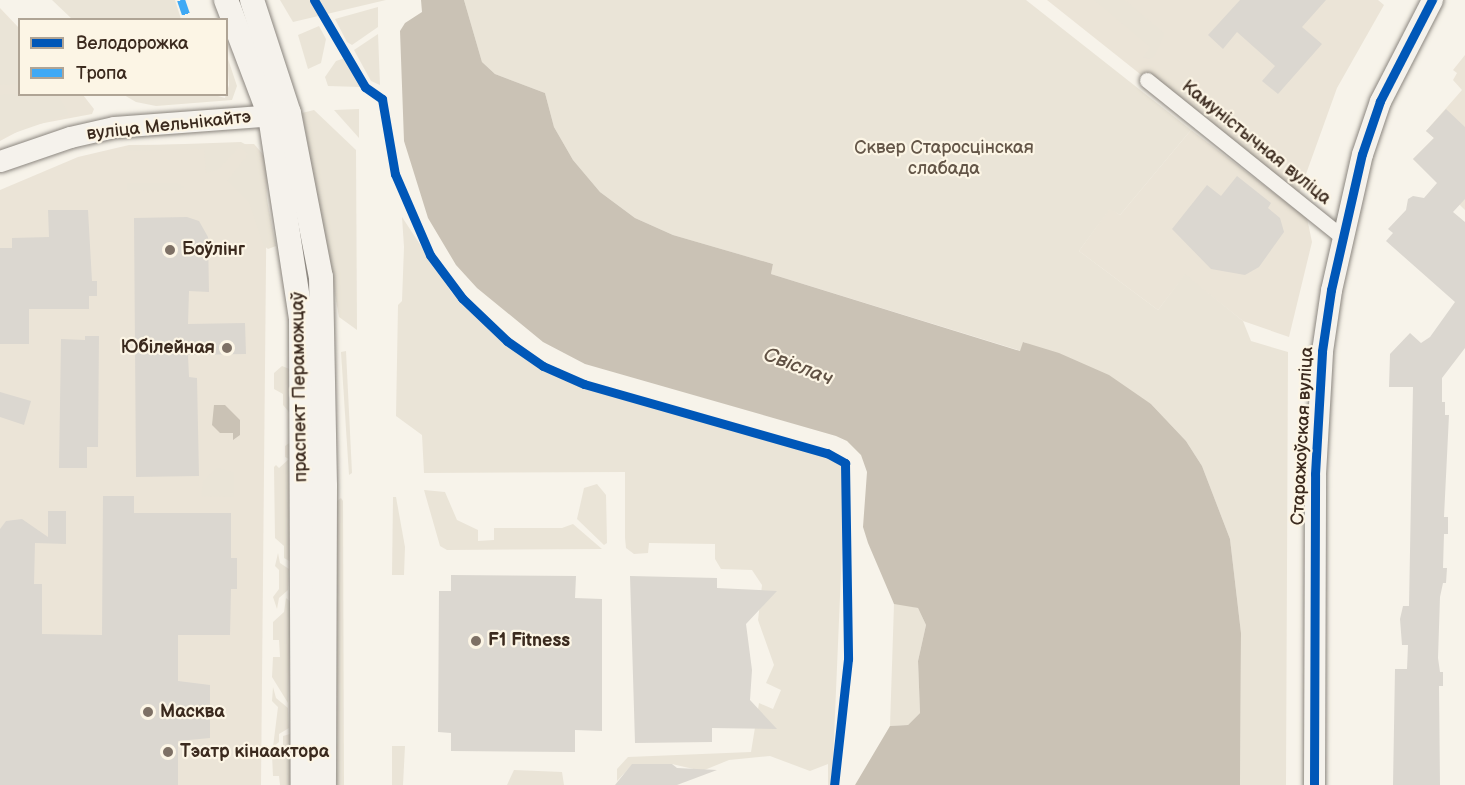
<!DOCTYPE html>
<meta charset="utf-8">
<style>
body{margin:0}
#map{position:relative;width:1465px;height:785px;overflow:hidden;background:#f7f3ea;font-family:"Balsamiq Sans",sans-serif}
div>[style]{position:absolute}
.built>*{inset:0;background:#ebe4d7}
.green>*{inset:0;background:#eae4d7}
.water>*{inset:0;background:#cac2b5}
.building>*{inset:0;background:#dbd7d0}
.roads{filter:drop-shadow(0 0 2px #8b867f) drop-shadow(0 0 2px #8b867f)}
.minor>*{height:15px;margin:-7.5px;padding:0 7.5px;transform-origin:7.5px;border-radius:7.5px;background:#f5f2ec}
.secondary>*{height:21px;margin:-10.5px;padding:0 10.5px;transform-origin:10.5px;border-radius:10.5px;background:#f5f2ec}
.primary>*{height:24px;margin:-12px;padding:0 12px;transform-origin:12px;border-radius:12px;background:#f5f2ec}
.quiet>*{height:8px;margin-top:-4px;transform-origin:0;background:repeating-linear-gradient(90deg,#3fa9f5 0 15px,transparent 0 23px)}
.cycleway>*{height:9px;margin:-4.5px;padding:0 4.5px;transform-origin:4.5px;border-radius:4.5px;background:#0057b8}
.dots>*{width:16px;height:16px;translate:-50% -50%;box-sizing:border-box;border:3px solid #fcf5e5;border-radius:50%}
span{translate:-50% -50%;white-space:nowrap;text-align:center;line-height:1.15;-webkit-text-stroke:4.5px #fcf5e5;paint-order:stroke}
.street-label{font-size:18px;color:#3b2a1e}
.park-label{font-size:18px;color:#645648}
.poi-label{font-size:18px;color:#3b2a1e;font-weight:700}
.left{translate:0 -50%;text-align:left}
.right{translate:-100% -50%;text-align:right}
.water-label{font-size:20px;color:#605144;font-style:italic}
.legend{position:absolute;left:18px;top:18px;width:210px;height:78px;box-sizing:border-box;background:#fcf5e5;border:2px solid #afa495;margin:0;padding:8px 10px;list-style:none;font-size:18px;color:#3b2a1e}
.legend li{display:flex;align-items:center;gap:12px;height:30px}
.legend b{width:30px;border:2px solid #afa495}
</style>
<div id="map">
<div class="built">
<i style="clip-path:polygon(1047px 0,1378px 0,1384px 5px,1337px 88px,1297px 199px)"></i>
<i style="clip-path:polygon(0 8px,19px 28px,20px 94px,83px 95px,94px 109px,92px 114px,28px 126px,0 141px)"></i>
<i style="clip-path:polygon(1465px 55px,1465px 210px,1413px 159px,1434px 138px,1426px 131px,1462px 90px,1453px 80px,1457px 73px,1453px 70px)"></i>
<i style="clip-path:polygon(1191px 130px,1307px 218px,1312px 242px,1289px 337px,1243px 321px,1185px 275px,1158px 310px,1079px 251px,1110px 208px,1120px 215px)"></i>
<i style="clip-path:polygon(254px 144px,267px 159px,261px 785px,0 785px,0 190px,78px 157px,129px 145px)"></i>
</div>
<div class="green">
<i style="clip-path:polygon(52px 0,175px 0,181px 19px,72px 19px)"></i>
<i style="clip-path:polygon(280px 0,386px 0,293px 22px)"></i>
<i style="clip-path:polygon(464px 0,1026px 0,1191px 130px,1120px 215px,1110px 209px,1079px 251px,1158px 310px,1185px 274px,1243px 321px,1251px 341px,1288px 352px,1286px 785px,1240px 785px,1241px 633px,1230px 539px,1202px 466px,1186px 441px,1151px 404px,1024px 342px,1021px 351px,771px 274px,773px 264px,673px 235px,635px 218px,600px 192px,573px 160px,554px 127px,545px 93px,495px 74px,482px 62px)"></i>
<i style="clip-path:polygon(1094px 0,1125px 0,1165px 34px,1155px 56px,1150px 59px,1143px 57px,1150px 47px)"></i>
<i style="clip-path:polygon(378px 7px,378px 27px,352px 45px,347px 42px,335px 19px)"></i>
<i style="clip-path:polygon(0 10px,19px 30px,19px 84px,0 85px)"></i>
<i style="clip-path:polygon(319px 26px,326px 39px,321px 63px,308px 69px,298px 35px)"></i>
<i style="clip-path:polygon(378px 34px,380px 85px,371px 81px,354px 50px)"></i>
<i style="clip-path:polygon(227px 56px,237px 86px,232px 100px,156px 106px,136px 102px,124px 95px,211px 94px,225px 98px,229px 85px)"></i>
<i style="clip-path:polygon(345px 58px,361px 87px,328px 86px,325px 77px,336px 61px)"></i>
<i style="clip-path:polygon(3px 94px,58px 95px,69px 114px,0 138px,0 96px)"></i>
<i style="clip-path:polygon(359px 109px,359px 138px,334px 110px)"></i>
<i style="clip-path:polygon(314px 110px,356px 150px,357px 330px,339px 317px,302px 113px)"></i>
<i style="clip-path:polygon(241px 142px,256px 150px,259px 158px,276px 246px,268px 249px,263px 245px,249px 203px,227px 181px,248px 154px,239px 147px,218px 170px,206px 173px,204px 149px,127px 151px,129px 146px)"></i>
<i style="clip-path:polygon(127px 183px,178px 183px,184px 187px,178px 191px,127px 190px)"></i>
<i style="clip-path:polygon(402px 217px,452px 293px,505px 343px,536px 366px,596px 390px,833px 459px,842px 465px,845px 479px,832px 785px,828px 785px,828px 764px,810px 771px,770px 756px,729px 760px,702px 771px,672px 764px,633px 764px,617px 781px,617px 769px,628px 757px,751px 752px,759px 703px,773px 709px,781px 690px,766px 683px,774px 665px,758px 620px,762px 585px,752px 570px,721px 569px,715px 559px,715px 544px,649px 543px,648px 553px,634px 554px,626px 548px,625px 538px,625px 472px,424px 473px,422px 435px,396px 416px,398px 305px,402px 301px,404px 247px)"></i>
<i style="clip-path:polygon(346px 351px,352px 473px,349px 475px,341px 352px)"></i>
<i style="clip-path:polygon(282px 366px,292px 370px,290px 413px,283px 405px,283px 394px,274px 389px,274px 373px)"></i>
<i style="clip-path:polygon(292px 441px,291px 562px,284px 558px,284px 546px,275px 538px,274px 467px,276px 465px,279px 468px,289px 459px,285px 457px,285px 446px)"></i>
<i style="clip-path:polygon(217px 468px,234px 472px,234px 497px,201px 496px,203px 481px)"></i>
<i style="clip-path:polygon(597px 484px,606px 495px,607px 543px,604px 545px,577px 519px,584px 488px)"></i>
<i style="clip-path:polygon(424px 490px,445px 492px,457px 520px,478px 530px,478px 541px,494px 540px,494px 528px,562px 528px,573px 524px,602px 549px,447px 550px,440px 546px)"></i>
<i style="clip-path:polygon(393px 497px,396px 497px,405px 547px,404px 575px,392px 575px)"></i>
<i style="clip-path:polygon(341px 498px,343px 501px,344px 785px,337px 785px,337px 501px)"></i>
<i style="clip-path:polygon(278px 553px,280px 563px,289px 569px,288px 590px,279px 598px,277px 609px,273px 597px,279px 589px,279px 570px,275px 566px)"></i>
<i style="clip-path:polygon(286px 598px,291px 602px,288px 703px,272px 677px,273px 657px,280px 657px,279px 640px,273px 640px,273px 622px,284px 612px)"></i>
<i style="clip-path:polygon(897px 603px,918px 608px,926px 625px,918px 661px,920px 713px,908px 725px,890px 726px,894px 604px)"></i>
<i style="clip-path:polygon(273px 687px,276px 698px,288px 708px,289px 728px,279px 734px,279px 742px,273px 747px,278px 707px,272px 701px)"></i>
<i style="clip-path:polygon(290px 734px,290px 785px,280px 785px,279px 776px,273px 776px,272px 755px,283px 746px,283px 736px)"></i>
<i style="clip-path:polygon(392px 746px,405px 746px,403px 785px,392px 785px)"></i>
<i style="clip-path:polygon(514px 770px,562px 772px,564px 785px,507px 785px)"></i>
</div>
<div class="water">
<i style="clip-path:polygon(421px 0,464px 0,482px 62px,495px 74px,545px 93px,554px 127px,573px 160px,600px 192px,635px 218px,673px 235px,773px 264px,771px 274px,1020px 351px,1023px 342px,1059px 353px,1109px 375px,1151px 404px,1186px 441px,1202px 466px,1230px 539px,1241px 633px,1240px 785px,855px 785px,890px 726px,908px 725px,920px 713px,918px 661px,926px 625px,918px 608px,894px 604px,868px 543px,863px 527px,867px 472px,861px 455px,847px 441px,836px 436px,585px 364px,543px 342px,477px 288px,456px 265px,428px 218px,404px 141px,400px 31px,405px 23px,422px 12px)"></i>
<i style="clip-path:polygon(214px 405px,225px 405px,240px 420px,240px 435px,233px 440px,233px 433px,220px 433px,212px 425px)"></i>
</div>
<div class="building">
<i style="clip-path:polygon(1240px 0,1326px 0,1302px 27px,1322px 44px,1278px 94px,1262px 81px,1275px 66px,1237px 32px,1223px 49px,1208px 35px)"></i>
<i style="clip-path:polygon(1446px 109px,1465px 127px,1465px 199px,1453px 212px,1465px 222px,1465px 348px,1442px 378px,1442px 402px,1445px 402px,1445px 415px,1449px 415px,1444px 517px,1448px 517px,1448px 534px,1444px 534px,1443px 568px,1447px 568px,1446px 583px,1443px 583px,1440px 597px,1438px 658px,1440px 672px,1443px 672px,1443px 686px,1439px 686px,1440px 785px,1393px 785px,1395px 669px,1407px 669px,1408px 645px,1402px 645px,1400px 619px,1403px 606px,1409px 606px,1413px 387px,1389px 387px,1390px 354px,1410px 333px,1421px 343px,1430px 337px,1455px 302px,1386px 241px,1393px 233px,1388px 229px,1406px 210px,1408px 199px,1413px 196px,1424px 198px,1437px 183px,1413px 159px,1434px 138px,1426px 131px)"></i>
<i style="clip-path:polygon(1237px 176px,1271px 203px,1268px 208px,1280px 218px,1284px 232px,1259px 267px,1245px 275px,1211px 269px,1172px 229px,1207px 185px,1221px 196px)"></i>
<i style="clip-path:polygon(48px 210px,88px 210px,92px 281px,97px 281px,97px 296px,89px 296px,89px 309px,29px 309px,29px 344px,0 344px,0 248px,12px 248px,12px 238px,49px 237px)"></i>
<i style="clip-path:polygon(187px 217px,199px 221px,208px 237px,209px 292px,189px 291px,188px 324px,245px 323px,246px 354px,188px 355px,189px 377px,197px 378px,199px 476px,136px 477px,134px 218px)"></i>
<i style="clip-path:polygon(85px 336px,99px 336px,98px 447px,87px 447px,87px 468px,59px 468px,61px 339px,85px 340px)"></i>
<i style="clip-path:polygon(0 392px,31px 401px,24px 425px,0 417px)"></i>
<i style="clip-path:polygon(103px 496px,134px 496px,134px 513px,231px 513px,231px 558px,237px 558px,237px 589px,231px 589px,230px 635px,178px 635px,178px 681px,210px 685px,210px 738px,178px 741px,178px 785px,0 785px,0 529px,6px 521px,22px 519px,48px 537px,48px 511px,66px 511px,66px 544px,35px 543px,34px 584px,42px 584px,42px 634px,102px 635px)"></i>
<i style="clip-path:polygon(451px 575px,576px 576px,575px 598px,602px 599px,602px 731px,575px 730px,575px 752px,451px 751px,451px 733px,438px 732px,439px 591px,451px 591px)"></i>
<i style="clip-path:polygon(630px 576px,717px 578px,717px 588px,777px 591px,746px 624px,752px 670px,750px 700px,777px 729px,712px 728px,712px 742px,635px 743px)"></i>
<i style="clip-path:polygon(632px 764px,672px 764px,677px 768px,717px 770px,677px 785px,615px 785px)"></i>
</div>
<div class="roads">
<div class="minor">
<i style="left:1147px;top:80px;width:249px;rotate:38.8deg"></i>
</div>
<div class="secondary">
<i style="left:0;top:161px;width:74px;rotate:-18.9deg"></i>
<i style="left:70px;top:137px;width:45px;rotate:-12.8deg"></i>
<i style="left:114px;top:127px;width:171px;rotate:-4.3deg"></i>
<i style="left:1314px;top:785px;width:311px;rotate:-89.8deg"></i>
<i style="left:1315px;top:474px;width:123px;rotate:-86.7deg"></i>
<i style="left:1322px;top:351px;width:62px;rotate:-81.6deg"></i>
<i style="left:1331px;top:290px;width:139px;rotate:-77.2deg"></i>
<i style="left:1362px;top:154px;width:56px;rotate:-71.2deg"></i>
<i style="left:1380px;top:101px;width:114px;rotate:-62.8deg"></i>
</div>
<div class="primary">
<i style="left:226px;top:0;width:124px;rotate:69.2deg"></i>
<i style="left:270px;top:116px;width:204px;rotate:81.3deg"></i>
<i style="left:301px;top:318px;width:467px;rotate:89.8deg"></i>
<i style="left:252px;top:0;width:119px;rotate:71.9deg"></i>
<i style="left:289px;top:113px;width:167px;rotate:79deg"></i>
<i style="left:321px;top:277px;width:209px;rotate:88.9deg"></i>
<i style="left:325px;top:486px;width:299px;rotate:90.2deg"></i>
</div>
</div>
<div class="quiet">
<i style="left:181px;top:0;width:21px;rotate:71deg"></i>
</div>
<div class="cycleway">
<i style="left:314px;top:0;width:101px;rotate:59.6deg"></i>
<i style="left:365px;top:87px;width:21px;rotate:35deg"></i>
<i style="left:382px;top:99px;width:76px;rotate:80.2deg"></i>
<i style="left:395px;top:174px;width:88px;rotate:66.6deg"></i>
<i style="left:430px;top:255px;width:54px;rotate:53.3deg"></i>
<i style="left:462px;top:298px;width:62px;rotate:43.7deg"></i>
<i style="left:507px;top:341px;width:44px;rotate:34.8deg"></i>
<i style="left:543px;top:366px;width:45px;rotate:23.7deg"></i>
<i style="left:584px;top:384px;width:253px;rotate:15.9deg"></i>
<i style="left:827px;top:453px;width:21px;rotate:29deg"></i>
<i style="left:845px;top:463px;width:196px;rotate:89.1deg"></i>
<i style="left:848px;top:659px;width:127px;rotate:96.3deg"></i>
<i style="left:1314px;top:785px;width:311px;rotate:-89.8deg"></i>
<i style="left:1315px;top:474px;width:123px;rotate:-86.7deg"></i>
<i style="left:1322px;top:351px;width:62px;rotate:-81.6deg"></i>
<i style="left:1331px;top:290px;width:139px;rotate:-77.2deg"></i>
<i style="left:1362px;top:154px;width:56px;rotate:-71.2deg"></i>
<i style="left:1380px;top:101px;width:114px;rotate:-62.8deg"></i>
</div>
<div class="dots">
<i style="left:170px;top:250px;background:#7d7065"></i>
<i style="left:227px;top:348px;background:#7d7065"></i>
<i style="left:476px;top:641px;background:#7d7065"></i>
<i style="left:148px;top:712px;background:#7d7065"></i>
<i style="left:168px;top:752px;background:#7d7065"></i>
</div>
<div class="street-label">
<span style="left:169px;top:126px;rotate:-6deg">вуліца Мельнікайтэ</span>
<span style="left:1256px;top:143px;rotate:39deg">Камуністычная вуліца</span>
<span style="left:300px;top:387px;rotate:-91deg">праспект Пераможцаў</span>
<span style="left:1303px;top:436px;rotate:-87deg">Старажоўская вуліца</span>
</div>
<div class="park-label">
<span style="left:944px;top:159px">Сквер Старосцінская<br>слабада</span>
</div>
<div class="poi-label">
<span class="left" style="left:182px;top:250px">Боўлінг</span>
<span class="right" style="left:215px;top:348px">Юбілейная</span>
<span class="left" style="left:488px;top:641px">F1 Fitness</span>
<span class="left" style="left:160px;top:712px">Масква</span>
<span class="left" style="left:180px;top:752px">Тэатр кінаактора</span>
</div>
<div class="water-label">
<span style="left:798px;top:367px;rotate:21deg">Свіслач</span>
</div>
<ul class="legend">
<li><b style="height:8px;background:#0057b8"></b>Велодорожка</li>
<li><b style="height:8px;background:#3fa9f5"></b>Тропа</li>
</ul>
</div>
